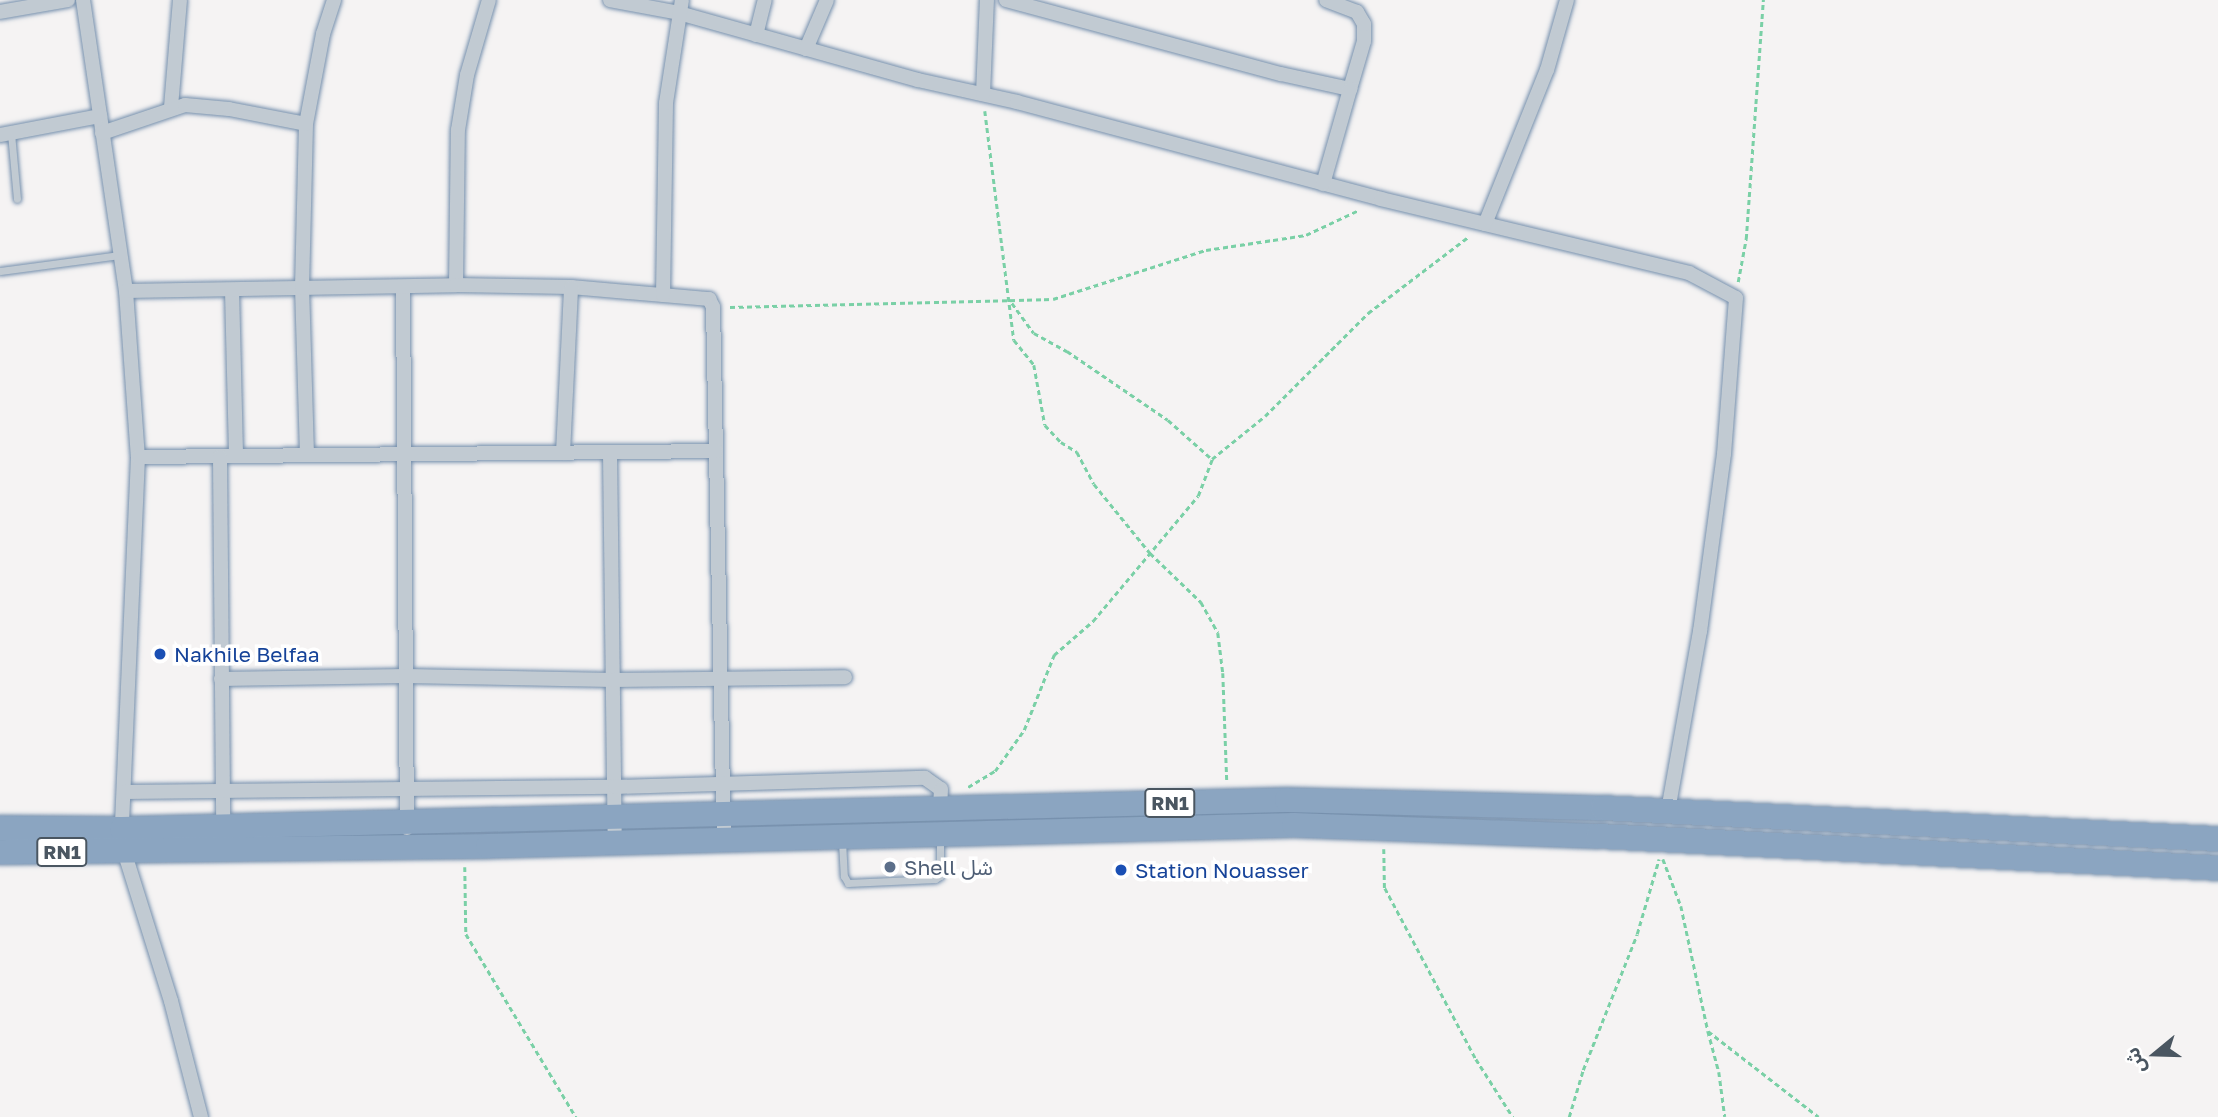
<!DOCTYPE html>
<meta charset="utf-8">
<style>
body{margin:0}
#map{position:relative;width:2218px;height:1117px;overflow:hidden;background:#f5f3f3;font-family:"Golos Text","Noto Sans Arabic",sans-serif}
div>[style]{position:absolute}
.path>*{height:2.5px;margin-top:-1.25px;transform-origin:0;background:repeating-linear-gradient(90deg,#7ad0a6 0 5px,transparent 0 8.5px)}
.roads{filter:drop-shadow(0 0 2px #7690ad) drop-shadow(0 0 2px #7690ad)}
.lane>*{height:7px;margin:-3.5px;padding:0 3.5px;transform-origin:3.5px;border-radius:3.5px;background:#c1cad2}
.street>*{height:14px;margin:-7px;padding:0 7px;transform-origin:7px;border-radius:7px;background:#c1cad2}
.highway>*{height:24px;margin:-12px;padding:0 12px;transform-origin:12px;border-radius:12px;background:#8ba5c1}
.dots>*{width:19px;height:19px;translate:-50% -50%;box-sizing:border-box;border:4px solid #fff;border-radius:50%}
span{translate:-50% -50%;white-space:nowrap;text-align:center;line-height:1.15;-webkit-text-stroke:7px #fff;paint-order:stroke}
.shield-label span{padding:2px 5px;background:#fff;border:2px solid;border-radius:5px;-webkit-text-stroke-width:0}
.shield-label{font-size:19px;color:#4a5661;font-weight:700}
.transit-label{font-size:21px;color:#164399}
.left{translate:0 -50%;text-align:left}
.service-label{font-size:21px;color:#4e5e75}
.north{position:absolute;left:2120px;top:1019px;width:70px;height:70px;-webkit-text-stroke:5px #fff;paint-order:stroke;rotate:251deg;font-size:19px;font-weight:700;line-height:28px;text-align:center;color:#4a5661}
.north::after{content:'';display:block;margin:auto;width:24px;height:32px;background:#4a5661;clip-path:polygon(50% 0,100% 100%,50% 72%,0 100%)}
</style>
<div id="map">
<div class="path">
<i style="left:985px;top:111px;width:231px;rotate:82.8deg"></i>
<i style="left:1014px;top:340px;width:32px;rotate:51deg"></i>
<i style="left:1034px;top:365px;width:61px;rotate:79.6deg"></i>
<i style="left:1045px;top:425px;width:23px;rotate:47deg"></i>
<i style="left:1061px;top:442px;width:19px;rotate:32deg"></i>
<i style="left:1077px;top:452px;width:36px;rotate:62deg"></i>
<i style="left:1094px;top:484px;width:89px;rotate:50.9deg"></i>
<i style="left:1150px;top:553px;width:71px;rotate:43.9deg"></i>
<i style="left:1201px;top:602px;width:35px;rotate:61deg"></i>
<i style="left:1218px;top:633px;width:40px;rotate:82.9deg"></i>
<i style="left:1223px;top:673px;width:108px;rotate:87.9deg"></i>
<i style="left:1738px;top:282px;width:44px;rotate:-79.5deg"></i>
<i style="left:1746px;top:239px;width:240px;rotate:-85.9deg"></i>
<i style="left:1012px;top:303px;width:37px;rotate:54deg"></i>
<i style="left:1034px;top:333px;width:38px;rotate:29deg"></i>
<i style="left:1067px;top:351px;width:122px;rotate:34.3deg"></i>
<i style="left:1168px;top:420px;width:59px;rotate:41.6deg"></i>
<i style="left:730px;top:307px;width:323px;rotate:-1.4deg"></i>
<i style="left:1053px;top:299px;width:161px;rotate:-17.8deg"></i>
<i style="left:1206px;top:250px;width:101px;rotate:-8.5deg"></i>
<i style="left:1306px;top:235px;width:59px;rotate:-25.3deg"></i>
<i style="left:968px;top:787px;width:31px;rotate:-31deg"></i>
<i style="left:995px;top:771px;width:50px;rotate:-54.7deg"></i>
<i style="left:1024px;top:730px;width:81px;rotate:-68.2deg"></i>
<i style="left:1054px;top:655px;width:52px;rotate:-41.1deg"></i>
<i style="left:1093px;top:621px;width:163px;rotate:-50deg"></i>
<i style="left:1198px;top:496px;width:40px;rotate:-69deg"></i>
<i style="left:1212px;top:459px;width:68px;rotate:-39.1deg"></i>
<i style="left:1265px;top:416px;width:146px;rotate:-45deg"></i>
<i style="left:1368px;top:313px;width:126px;rotate:-37.2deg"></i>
<i style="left:1384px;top:849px;width:39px;rotate:89deg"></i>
<i style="left:1385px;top:888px;width:194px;rotate:62deg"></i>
<i style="left:1476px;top:1059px;width:69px;rotate:57.5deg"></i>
<i style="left:1663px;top:859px;width:50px;rotate:69deg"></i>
<i style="left:1681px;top:906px;width:128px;rotate:77.8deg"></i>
<i style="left:1708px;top:1031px;width:140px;rotate:37.8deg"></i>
<i style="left:465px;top:867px;width:67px;rotate:89.1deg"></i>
<i style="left:466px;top:934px;width:214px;rotate:59deg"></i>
<i style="left:1708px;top:1031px;width:42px;rotate:75deg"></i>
<i style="left:1719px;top:1072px;width:45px;rotate:82.4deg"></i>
<i style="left:1569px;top:1117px;width:49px;rotate:-73.4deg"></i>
<i style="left:1583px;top:1070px;width:146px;rotate:-68.3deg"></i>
<i style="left:1637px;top:934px;width:78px;rotate:-73.7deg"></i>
</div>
<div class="roads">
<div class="lane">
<i style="left:11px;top:133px;width:66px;rotate:84.8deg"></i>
<i style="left:0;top:271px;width:121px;rotate:-7.6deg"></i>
<i style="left:842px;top:841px;width:35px;rotate:87deg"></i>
<i style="left:844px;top:876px;width:8px;rotate:60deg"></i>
<i style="left:848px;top:883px;width:87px;rotate:-2.6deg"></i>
<i style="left:935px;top:879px;width:6px;rotate:-31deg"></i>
<i style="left:940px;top:876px;width:37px;rotate:-90deg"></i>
</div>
<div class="street">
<i style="left:83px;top:0;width:294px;rotate:81.6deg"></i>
<i style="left:126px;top:291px;width:166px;rotate:85.9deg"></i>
<i style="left:138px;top:457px;width:372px;rotate:92.5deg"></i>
<i style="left:122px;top:829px;width:22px;rotate:85deg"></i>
<i style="left:124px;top:851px;width:157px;rotate:72.6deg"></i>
<i style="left:171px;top:1001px;width:120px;rotate:75.5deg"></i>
<i style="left:610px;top:0;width:70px;rotate:10.7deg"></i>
<i style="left:679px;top:13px;width:248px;rotate:15.7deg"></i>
<i style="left:918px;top:80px;width:101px;rotate:12.5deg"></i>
<i style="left:1017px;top:102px;width:377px;rotate:14.9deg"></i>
<i style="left:1381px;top:199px;width:317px;rotate:13.5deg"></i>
<i style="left:1689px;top:273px;width:53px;rotate:28deg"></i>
<i style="left:1736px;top:298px;width:156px;rotate:94.4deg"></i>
<i style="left:1724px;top:454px;width:179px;rotate:97.7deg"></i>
<i style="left:1700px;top:631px;width:183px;rotate:100.1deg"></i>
<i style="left:1006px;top:0;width:285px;rotate:15.1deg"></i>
<i style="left:1281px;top:74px;width:71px;rotate:12.3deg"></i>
<i style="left:1350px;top:89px;width:50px;rotate:-73.7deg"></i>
<i style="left:1364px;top:41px;width:17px;rotate:-90deg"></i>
<i style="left:1364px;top:24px;width:14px;rotate:-120deg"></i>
<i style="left:1357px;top:12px;width:33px;rotate:-159deg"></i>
<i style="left:0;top:12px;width:69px;rotate:-10deg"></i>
<i style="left:756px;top:35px;width:36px;rotate:-76deg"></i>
<i style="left:806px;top:49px;width:53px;rotate:-66.8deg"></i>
<i style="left:983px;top:94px;width:94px;rotate:-87.6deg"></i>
<i style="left:171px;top:107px;width:107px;rotate:-85.2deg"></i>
<i style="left:102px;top:133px;width:88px;rotate:-18.6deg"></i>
<i style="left:185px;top:105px;width:44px;rotate:5.2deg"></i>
<i style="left:229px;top:109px;width:78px;rotate:11deg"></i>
<i style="left:0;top:135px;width:102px;rotate:-10.8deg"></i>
<i style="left:1323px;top:184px;width:99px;rotate:-74.1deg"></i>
<i style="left:1485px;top:224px;width:166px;rotate:-68.1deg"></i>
<i style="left:1547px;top:70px;width:73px;rotate:-74.1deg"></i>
<i style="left:456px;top:285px;width:155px;rotate:-89.3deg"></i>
<i style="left:458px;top:130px;width:56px;rotate:-80.7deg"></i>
<i style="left:467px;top:75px;width:78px;rotate:-73.7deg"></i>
<i style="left:403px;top:287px;width:541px;rotate:89.58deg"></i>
<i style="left:232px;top:290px;width:166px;rotate:88.6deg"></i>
<i style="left:126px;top:291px;width:330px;rotate:-1deg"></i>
<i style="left:456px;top:285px;width:115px;rotate:1deg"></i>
<i style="left:571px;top:287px;width:139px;rotate:5deg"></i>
<i style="left:709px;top:299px;width:9px;rotate:63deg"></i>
<i style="left:713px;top:307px;width:532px;rotate:88.82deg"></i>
<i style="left:663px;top:295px;width:192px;rotate:-89.1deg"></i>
<i style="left:666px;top:103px;width:104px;rotate:-81.2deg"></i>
<i style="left:610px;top:452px;width:390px;rotate:89.3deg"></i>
<i style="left:563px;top:453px;width:166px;rotate:-87.2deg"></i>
<i style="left:307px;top:455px;width:167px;rotate:-91.7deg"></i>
<i style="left:302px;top:288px;width:164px;rotate:-88.6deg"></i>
<i style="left:306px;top:124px;width:92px;rotate:-79.3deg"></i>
<i style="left:323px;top:34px;width:36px;rotate:-72deg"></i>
<i style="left:138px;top:457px;width:578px;rotate:-0.59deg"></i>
<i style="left:220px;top:457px;width:370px;rotate:89.5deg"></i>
<i style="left:221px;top:679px;width:185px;rotate:-0.9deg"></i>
<i style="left:406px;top:676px;width:207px;rotate:1.1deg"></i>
<i style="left:613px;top:680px;width:232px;rotate:-0.7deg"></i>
<i style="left:124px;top:792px;width:491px;rotate:-0.6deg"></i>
<i style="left:615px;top:787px;width:310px;rotate:-1.7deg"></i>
<i style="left:925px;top:778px;width:19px;rotate:35deg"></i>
<i style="left:941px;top:789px;width:21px;rotate:93deg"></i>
</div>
<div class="highway">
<i style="left:0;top:828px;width:122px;rotate:0.5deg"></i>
<i style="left:122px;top:829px;width:1165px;rotate:-1.43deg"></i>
<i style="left:1287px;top:800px;width:316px;rotate:1.5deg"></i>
<i style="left:1603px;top:808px;width:616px;rotate:2.89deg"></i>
<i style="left:0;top:852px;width:488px;rotate:-0.7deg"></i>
<i style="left:488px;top:846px;width:806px;rotate:-1.49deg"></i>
<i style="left:1294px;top:825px;width:304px;rotate:2.1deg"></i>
<i style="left:1598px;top:836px;width:621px;rotate:2.95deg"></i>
</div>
</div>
<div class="dots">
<i style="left:160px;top:654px;background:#1a4fb4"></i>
<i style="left:890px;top:867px;background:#5c6f8a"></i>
<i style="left:1121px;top:870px;background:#1a4fb4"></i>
</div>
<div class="shield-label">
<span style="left:1170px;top:803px">RN1</span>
<span style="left:62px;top:852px">RN1</span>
</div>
<div class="transit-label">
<span class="left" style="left:174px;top:654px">Nakhile Belfaa</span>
<span class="left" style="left:1135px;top:870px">Station Nouasser</span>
</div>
<div class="service-label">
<span class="left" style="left:904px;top:867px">Shell شل</span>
</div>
<div class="north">ش</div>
</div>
